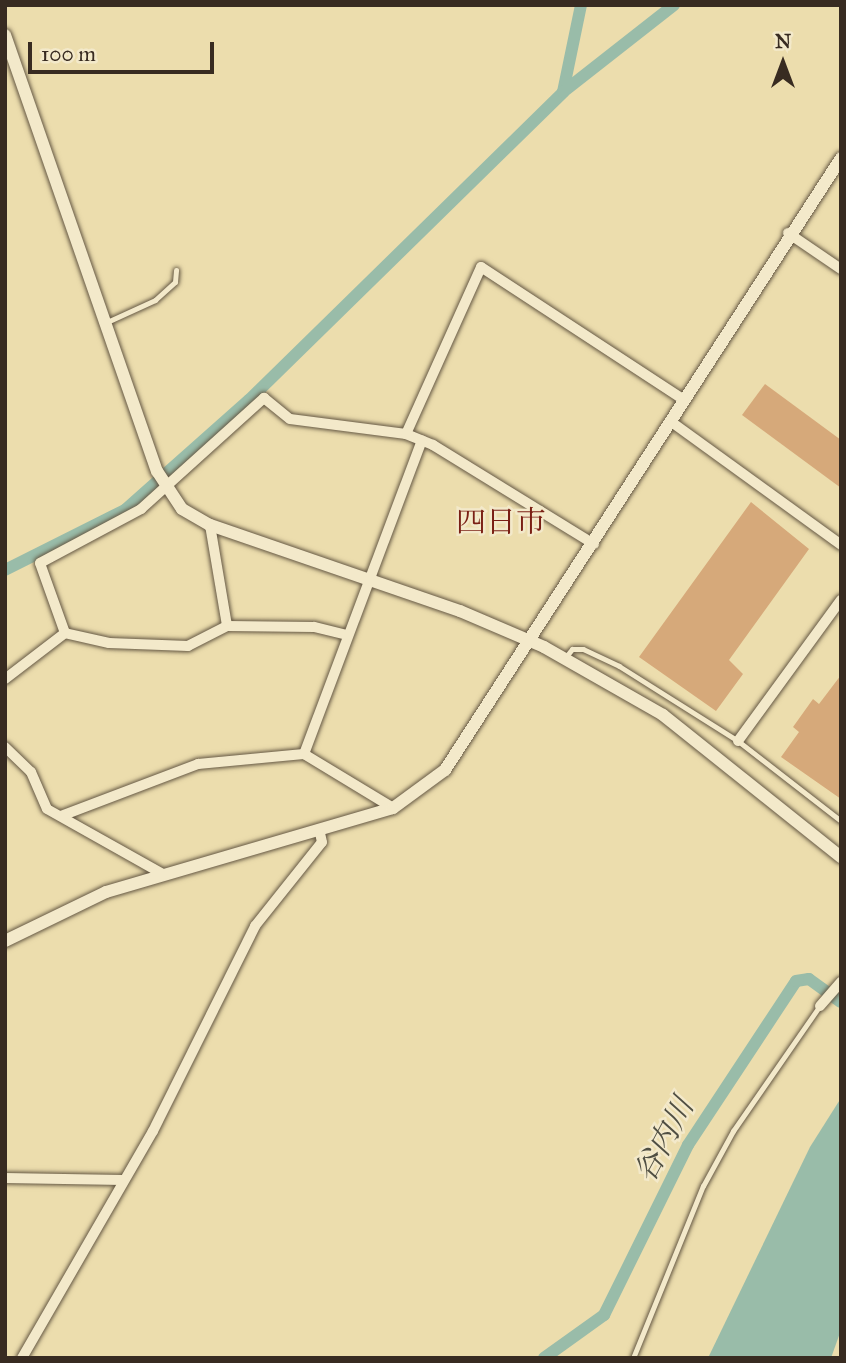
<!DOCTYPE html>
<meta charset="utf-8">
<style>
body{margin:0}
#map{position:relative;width:846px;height:1363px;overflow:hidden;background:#ecddad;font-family:"IM FELL Great Primer","Noto Serif JP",serif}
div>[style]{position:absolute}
.water>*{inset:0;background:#99bca9}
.canal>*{height:12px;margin:-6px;padding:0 6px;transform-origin:6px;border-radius:6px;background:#99bca9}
.building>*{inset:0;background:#d6a97a}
.roads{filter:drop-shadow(0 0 2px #655844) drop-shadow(0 0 2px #655844)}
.service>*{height:5px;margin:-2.5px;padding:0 2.5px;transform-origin:2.5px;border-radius:2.5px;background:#f3e9ca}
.minor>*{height:10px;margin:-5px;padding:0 5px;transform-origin:5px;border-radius:5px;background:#f3e9ca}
.tertiary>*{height:12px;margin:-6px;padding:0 6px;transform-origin:6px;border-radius:6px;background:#f3e9ca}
span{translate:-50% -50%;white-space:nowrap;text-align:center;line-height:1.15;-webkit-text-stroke:5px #f3e9ca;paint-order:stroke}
.neighbourhood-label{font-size:30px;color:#7a1f14}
.water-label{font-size:30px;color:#504f43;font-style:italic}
.frame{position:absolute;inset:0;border:7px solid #382b21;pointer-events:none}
.north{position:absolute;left:748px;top:28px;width:70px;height:70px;-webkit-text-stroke:5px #f3e9ca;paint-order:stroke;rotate:0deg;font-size:19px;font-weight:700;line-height:28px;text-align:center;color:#382b21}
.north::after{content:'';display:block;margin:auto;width:24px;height:32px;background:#382b21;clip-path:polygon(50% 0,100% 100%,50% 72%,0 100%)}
.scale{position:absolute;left:28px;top:42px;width:186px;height:32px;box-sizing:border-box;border:4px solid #382b21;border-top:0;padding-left:9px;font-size:21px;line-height:24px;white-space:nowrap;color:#382b21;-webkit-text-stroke:5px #f3e9ca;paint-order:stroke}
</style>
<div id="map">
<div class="water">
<i style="clip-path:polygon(841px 1098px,841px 1330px,831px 1358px,708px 1358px,810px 1147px)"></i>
</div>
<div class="canal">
<i style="left:563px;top:92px;width:89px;rotate:-78.3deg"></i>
<i style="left:5px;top:570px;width:134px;rotate:-26.6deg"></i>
<i style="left:125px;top:510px;width:166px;rotate:-41.6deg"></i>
<i style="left:249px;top:400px;width:440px;rotate:-44.4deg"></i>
<i style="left:563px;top:92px;width:141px;rotate:-38.1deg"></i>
<i style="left:544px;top:1358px;width:74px;rotate:-35.6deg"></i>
<i style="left:604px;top:1315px;width:190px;rotate:-63.7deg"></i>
<i style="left:688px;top:1145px;width:196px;rotate:-56.6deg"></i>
<i style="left:796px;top:981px;width:13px;rotate:-9deg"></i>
<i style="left:809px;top:979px;width:39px;rotate:36deg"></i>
</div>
<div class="building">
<i style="clip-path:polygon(765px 384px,841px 440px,841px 488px,742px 415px)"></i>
<i style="clip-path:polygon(751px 502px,809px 549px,729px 660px,743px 674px,716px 711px,639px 657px)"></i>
<i style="clip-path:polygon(841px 675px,841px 799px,781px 757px,799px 732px,793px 727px,813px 699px,819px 704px)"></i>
</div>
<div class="roads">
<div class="service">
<i style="left:107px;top:322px;width:53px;rotate:-24.6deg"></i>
<i style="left:155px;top:300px;width:27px;rotate:-42deg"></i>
<i style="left:175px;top:282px;width:12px;rotate:-85deg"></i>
<i style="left:564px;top:659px;width:13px;rotate:-51deg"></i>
<i style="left:572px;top:649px;width:11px"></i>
<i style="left:583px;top:649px;width:40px;rotate:25deg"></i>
<i style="left:619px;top:666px;width:141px;rotate:32.2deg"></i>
<i style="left:738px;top:741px;width:130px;rotate:37.8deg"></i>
<i style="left:633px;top:1358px;width:186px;rotate:-67.9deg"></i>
<i style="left:703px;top:1186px;width:63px;rotate:-61.4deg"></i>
<i style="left:733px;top:1131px;width:151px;rotate:-55.3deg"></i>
</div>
<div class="minor">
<i style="left:788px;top:233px;width:64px;rotate:34.2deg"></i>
<i style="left:670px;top:421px;width:211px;rotate:35.9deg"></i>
<i style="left:406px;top:434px;width:183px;rotate:-65.8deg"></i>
<i style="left:481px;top:267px;width:241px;rotate:33.2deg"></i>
<i style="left:210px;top:525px;width:102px;rotate:80.4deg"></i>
<i style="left:347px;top:635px;width:34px;rotate:-166deg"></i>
<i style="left:314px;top:627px;width:87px;rotate:-179.3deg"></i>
<i style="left:227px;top:626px;width:44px;rotate:152.9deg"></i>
<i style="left:188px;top:646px;width:79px;rotate:-177.8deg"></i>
<i style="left:109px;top:643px;width:45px;rotate:-167.2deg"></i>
<i style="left:65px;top:633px;width:74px;rotate:-109.7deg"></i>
<i style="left:40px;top:563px;width:115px;rotate:-28.1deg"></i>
<i style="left:141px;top:509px;width:166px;rotate:-42.1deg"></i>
<i style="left:264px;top:398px;width:33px;rotate:39deg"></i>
<i style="left:290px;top:419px;width:117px;rotate:7.4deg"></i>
<i style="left:406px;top:434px;width:29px;rotate:22deg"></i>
<i style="left:433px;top:445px;width:189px;rotate:31.6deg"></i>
<i style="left:5px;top:679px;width:76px;rotate:-37.5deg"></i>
<i style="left:738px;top:741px;width:175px;rotate:-53.9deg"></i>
<i style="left:5px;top:747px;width:36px;rotate:44deg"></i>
<i style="left:31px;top:772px;width:40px;rotate:66.6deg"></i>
<i style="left:47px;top:809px;width:131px;rotate:29.3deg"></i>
<i style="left:304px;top:754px;width:335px;rotate:-69.4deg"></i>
<i style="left:61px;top:816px;width:147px;rotate:-20.8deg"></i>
<i style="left:198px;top:764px;width:106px;rotate:-5.4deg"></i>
<i style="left:304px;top:754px;width:104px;rotate:31.2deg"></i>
<i style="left:820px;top:1006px;width:32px;rotate:-49deg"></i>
<i style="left:5px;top:1178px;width:118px;rotate:1deg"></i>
<i style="left:22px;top:1358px;width:262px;rotate:-60deg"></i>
<i style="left:153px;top:1131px;width:229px;rotate:-63.5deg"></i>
<i style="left:255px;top:926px;width:107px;rotate:-51.4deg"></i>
<i style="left:322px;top:842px;width:9px;rotate:-103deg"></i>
</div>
<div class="tertiary">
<i style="left:5px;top:35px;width:462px;rotate:70.8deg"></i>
<i style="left:157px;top:471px;width:45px;rotate:56.7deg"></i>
<i style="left:182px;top:509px;width:32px;rotate:30deg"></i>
<i style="left:210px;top:525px;width:264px;rotate:19deg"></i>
<i style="left:460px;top:611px;width:91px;rotate:23.2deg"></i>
<i style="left:544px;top:647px;width:137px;rotate:29.7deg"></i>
<i style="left:663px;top:715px;width:228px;rotate:38.6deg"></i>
<i style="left:5px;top:941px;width:112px;rotate:-25.9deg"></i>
<i style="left:106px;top:892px;width:299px;rotate:-16.3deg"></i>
<i style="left:393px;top:808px;width:64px;rotate:-36.2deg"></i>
<i style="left:445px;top:770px;width:729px;rotate:-57.09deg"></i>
</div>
</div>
<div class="neighbourhood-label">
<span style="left:501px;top:522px">四日市</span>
</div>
<div class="water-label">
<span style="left:664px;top:1140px;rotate:-62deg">谷内川</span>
</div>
<div class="frame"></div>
<div class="north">N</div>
<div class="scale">100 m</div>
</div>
